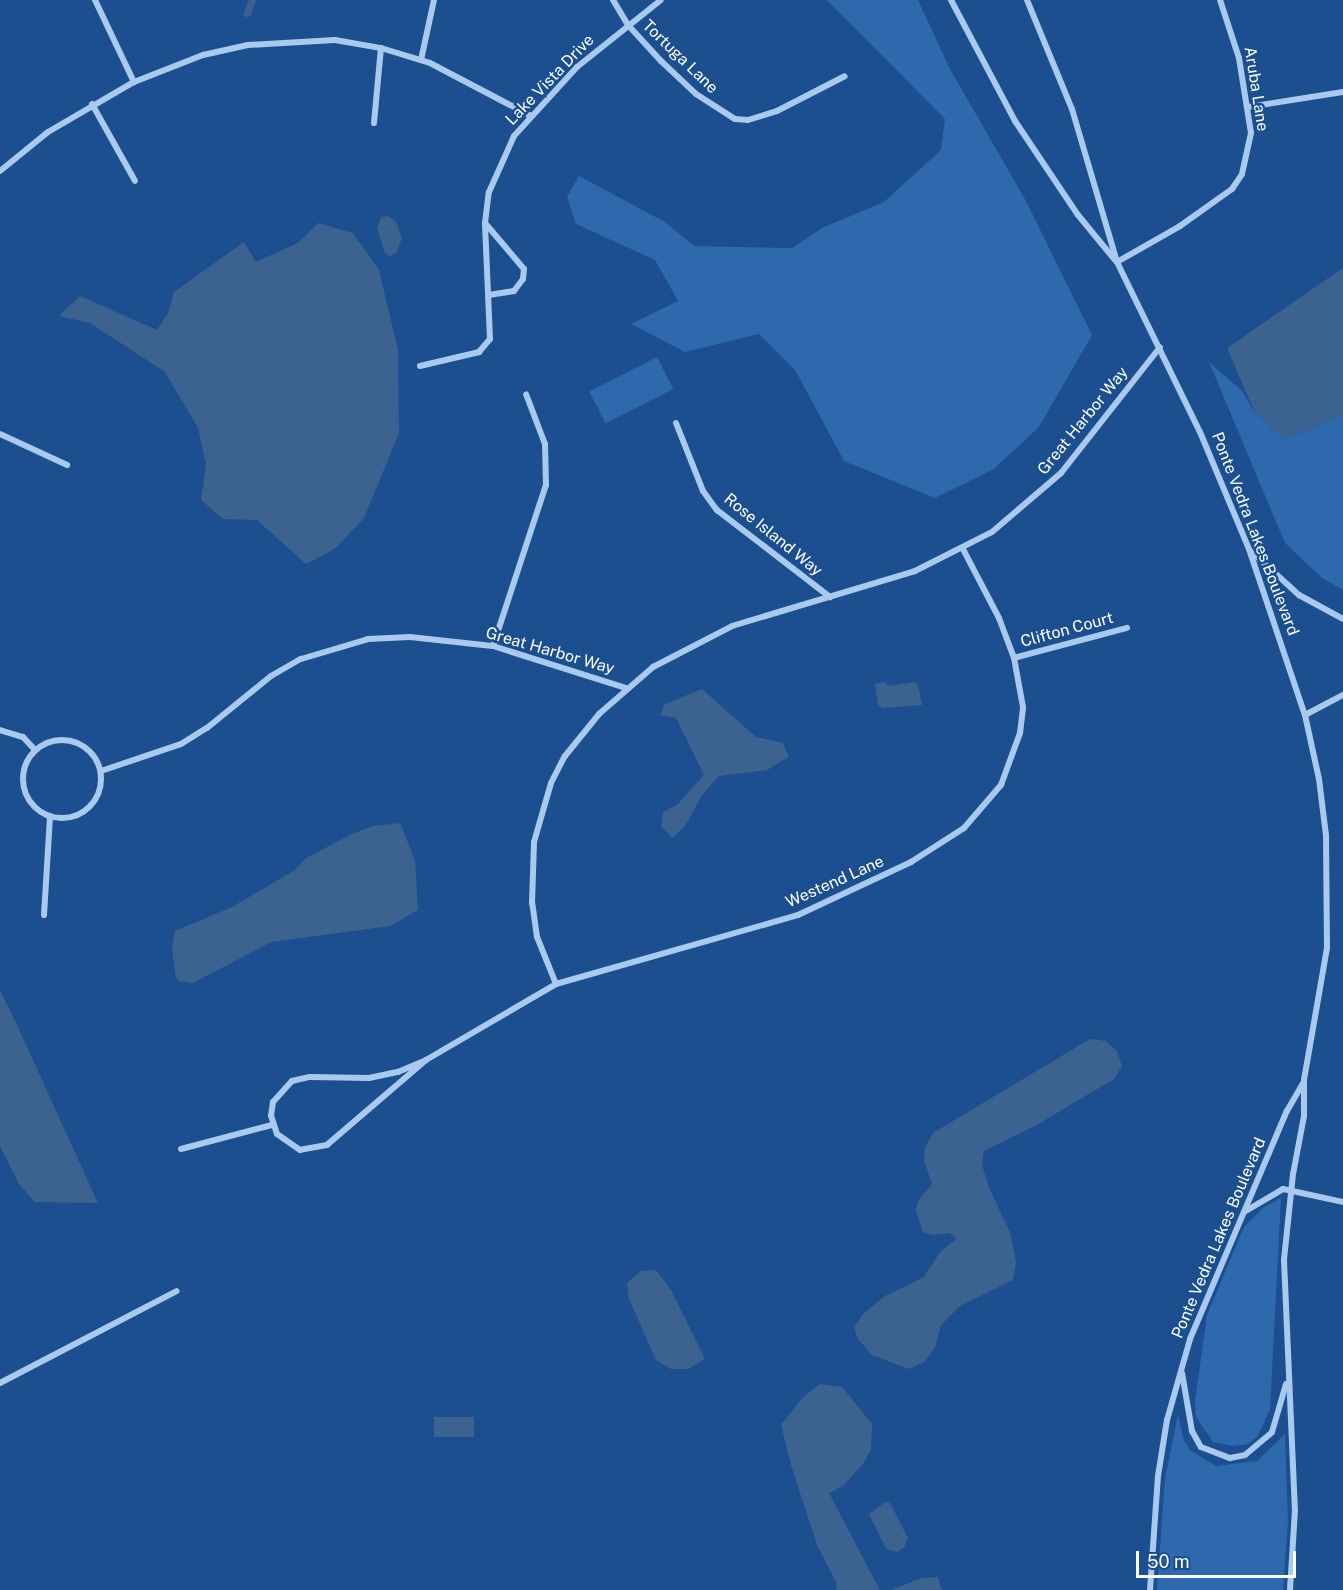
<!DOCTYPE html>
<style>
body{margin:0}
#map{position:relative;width:1343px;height:1590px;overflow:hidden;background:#1b4f8f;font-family:"Public Sans",sans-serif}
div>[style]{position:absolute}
.green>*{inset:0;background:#2e69ad;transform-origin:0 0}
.water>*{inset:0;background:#3c6290;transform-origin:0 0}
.stream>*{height:7px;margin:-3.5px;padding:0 3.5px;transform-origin:3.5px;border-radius:3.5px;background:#3c6290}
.street>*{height:6px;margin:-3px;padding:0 3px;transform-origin:3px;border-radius:3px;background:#a9c9ee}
.street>.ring{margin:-3px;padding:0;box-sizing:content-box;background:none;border:6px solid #a9c9ee;border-radius:50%}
span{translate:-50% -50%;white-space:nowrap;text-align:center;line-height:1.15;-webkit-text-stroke:5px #1b4f8f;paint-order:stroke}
.street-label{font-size:16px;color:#fff}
.scale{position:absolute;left:1136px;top:1551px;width:160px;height:27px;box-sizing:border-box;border:3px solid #fff;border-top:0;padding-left:8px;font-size:18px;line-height:21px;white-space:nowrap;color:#fff;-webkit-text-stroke:4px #1b4f8f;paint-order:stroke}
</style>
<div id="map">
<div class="green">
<i style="clip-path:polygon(827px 0,918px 0,950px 69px,1026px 201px,1092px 335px,1039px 427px,994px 469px,935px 498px,844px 461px,795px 370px,759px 334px,685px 352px,631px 324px,678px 301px,655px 260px,576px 224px,567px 197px,579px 176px,665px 222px,694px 246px,792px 248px,822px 228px,884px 202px,941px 150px,945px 119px)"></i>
<i style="left:657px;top:357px;width:36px;height:76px;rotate:63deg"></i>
<i style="clip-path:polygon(1209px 362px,1242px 391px,1255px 413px,1285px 439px,1343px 415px,1343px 590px,1322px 578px,1285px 543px)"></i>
<i style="clip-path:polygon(1281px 1198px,1270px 1409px,1258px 1436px,1248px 1444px,1233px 1446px,1213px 1442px,1196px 1417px,1195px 1401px,1207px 1315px,1244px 1227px,1264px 1207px)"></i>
<i style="clip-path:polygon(1178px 1415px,1184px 1441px,1191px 1451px,1216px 1466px,1257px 1461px,1285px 1434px,1288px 1522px,1283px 1590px,1157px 1590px,1165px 1478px)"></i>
</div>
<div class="water">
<i style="clip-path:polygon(388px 216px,396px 222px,402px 238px,397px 252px,390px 257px,385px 253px,377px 228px,381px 217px)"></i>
<i style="clip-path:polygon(318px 223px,353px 233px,379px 270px,398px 350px,399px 433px,364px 518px,336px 548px,306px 564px,257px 520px,223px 519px,201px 500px,206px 465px,198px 428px,165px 372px,90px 323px,59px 316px,80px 296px,157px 330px,168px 313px,174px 292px,244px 242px,256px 262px,298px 243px)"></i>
<i style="clip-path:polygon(1343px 268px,1343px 415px,1285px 439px,1255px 413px,1227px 348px)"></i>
<i style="clip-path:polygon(885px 682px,889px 686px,914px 682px,918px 685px,922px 705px,883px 708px,878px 705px,875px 684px)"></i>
<i style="clip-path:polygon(702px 689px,756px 737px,783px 743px,789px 757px,767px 770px,719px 776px,702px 795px,685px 826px,672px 838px,661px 826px,663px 812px,677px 805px,704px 775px,676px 718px,660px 715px,665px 704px)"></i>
<i style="clip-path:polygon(400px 823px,415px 860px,418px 910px,390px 926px,271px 942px,193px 983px,179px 981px,176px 977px,172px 950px,175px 931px,232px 907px,295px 870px,306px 858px,352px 834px,373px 826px)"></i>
<i style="clip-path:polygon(0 990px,18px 1027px,98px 1203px,35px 1202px,19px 1184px,0 1146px)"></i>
<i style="clip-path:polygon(1090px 1039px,1106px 1041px,1117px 1051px,1122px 1066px,1114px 1079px,1035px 1126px,984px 1151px,982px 1165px,989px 1188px,1010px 1232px,1016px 1262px,1013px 1280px,960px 1306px,941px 1325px,935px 1348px,924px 1362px,909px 1369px,872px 1355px,858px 1339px,854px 1327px,864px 1313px,885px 1296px,924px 1277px,940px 1252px,956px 1239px,950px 1233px,933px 1235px,923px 1232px,916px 1211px,918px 1201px,932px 1184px,924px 1161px,925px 1147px,933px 1133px)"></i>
<i style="clip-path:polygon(656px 1270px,671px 1290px,705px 1359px,688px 1369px,671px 1369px,656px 1360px,629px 1299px,627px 1283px,641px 1271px)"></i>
<i style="clip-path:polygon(820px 1384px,842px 1387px,872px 1424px,871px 1450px,863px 1464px,843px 1486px,829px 1493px,880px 1590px,836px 1590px,837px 1584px,817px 1545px,791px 1465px,781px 1425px,803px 1397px)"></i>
<i style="left:434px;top:1417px;width:40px;height:20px"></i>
<i style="clip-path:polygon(885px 1502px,890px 1503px,908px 1538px,904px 1548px,897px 1552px,886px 1549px,869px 1514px)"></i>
<i style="clip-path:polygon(938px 1577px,942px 1590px,891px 1590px,922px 1578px)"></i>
</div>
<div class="stream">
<i style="left:247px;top:13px;width:14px;rotate:-69deg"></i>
</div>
<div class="street">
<i style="left:95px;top:0;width:91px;rotate:64.6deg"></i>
<i style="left:613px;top:0;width:29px;rotate:59deg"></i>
<i style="left:628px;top:25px;width:49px;rotate:47.5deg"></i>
<i style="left:661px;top:61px;width:48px;rotate:43.3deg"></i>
<i style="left:696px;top:94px;width:46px;rotate:32.7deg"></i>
<i style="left:735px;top:119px;width:13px;rotate:4deg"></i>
<i style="left:748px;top:120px;width:30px;rotate:-17deg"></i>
<i style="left:777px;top:111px;width:76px;rotate:-27.2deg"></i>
<i style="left:951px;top:0;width:137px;rotate:62.1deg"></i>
<i style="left:1015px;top:121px;width:113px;rotate:56.2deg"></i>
<i style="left:1078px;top:215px;width:58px;rotate:50.6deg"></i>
<i style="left:1027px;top:0;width:118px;rotate:67.6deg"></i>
<i style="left:1072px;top:109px;width:159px;rotate:73.6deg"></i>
<i style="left:1117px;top:262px;width:189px;rotate:64deg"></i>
<i style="left:1200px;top:432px;width:127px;rotate:67.3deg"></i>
<i style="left:1249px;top:549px;width:175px;rotate:71.4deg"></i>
<i style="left:1305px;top:715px;width:66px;rotate:77.7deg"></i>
<i style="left:1319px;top:779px;width:56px;rotate:82.9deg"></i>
<i style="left:1326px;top:835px;width:113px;rotate:89.5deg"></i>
<i style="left:1327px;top:948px;width:134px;rotate:99.9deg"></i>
<i style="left:1304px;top:1080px;width:36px;rotate:90deg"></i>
<i style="left:1304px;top:1116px;width:59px;rotate:100.7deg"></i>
<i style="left:1293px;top:1174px;width:86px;rotate:96deg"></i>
<i style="left:1284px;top:1260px;width:250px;rotate:87.5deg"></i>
<i style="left:1295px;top:1510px;width:80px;rotate:93.6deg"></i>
<i style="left:421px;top:60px;width:61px;rotate:-77.8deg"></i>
<i style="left:92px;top:104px;width:88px;rotate:60.8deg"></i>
<i style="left:1248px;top:107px;width:96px;rotate:-9deg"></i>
<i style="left:374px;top:123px;width:75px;rotate:-84.7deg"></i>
<i style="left:0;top:171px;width:62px;rotate:-39.1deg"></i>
<i style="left:48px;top:132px;width:99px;rotate:-30.2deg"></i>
<i style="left:134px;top:82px;width:74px;rotate:-21.4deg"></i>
<i style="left:203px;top:55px;width:46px;rotate:-12.5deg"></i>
<i style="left:248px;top:45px;width:87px;rotate:-3.3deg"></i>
<i style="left:335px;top:40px;width:47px;rotate:9.9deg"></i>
<i style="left:381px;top:48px;width:51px;rotate:17deg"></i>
<i style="left:430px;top:63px;width:114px;rotate:27.7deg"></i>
<i style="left:485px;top:223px;width:60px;rotate:49.7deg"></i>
<i style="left:524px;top:269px;width:10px;rotate:96deg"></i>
<i style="left:523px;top:279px;width:15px;rotate:127deg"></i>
<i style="left:514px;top:291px;width:24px;rotate:171deg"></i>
<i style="left:1117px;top:262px;width:73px;rotate:-29.7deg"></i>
<i style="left:1180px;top:226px;width:64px;rotate:-35.4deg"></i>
<i style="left:1232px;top:189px;width:18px;rotate:-56deg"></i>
<i style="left:1242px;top:174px;width:42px;rotate:-77.6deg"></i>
<i style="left:1251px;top:133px;width:76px;rotate:-99.1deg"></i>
<i style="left:1239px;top:58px;width:61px;rotate:-108.1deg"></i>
<i style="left:420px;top:366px;width:61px;rotate:-13.3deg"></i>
<i style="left:479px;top:352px;width:17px;rotate:-50deg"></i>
<i style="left:490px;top:339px;width:116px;rotate:-92.5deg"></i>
<i style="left:485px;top:223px;width:31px;rotate:-83deg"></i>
<i style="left:489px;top:192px;width:61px;rotate:-65.9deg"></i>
<i style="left:514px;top:136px;width:93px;rotate:-47.6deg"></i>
<i style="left:577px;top:67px;width:107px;rotate:-38.6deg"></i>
<i style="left:676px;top:423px;width:73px;rotate:68.3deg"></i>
<i style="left:703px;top:491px;width:24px;rotate:54deg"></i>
<i style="left:717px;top:510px;width:143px;rotate:37.6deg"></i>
<i style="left:0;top:434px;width:74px;rotate:24.8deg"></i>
<i style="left:1252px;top:552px;width:64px;rotate:42.5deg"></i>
<i style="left:1299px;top:595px;width:50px;rotate:28.6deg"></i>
<i style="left:493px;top:646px;width:169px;rotate:-71.8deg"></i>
<i style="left:546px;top:485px;width:41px;rotate:-91.4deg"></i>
<i style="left:545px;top:444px;width:53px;rotate:-110.8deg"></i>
<i style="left:1014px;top:658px;width:117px;rotate:-14.9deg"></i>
<i style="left:1305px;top:715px;width:43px;rotate:-27.8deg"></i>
<i style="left:0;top:730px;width:24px;rotate:17deg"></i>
<i style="left:23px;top:737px;width:18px;rotate:47deg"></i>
<i class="ring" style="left:23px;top:740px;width:72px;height:72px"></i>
<i style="left:101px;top:771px;width:84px;rotate:-18.6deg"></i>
<i style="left:181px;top:744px;width:31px;rotate:-32deg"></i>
<i style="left:207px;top:728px;width:82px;rotate:-39.1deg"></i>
<i style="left:271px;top:676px;width:34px;rotate:-30deg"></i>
<i style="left:301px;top:659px;width:70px;rotate:-16.6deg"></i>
<i style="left:368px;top:639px;width:42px;rotate:-2.7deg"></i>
<i style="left:410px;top:637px;width:83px;rotate:6.2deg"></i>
<i style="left:493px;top:646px;width:139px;rotate:17.5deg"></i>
<i style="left:44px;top:915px;width:99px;rotate:-86.5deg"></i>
<i style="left:556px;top:984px;width:51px;rotate:-112deg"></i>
<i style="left:537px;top:937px;width:34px;rotate:-98deg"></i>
<i style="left:532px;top:903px;width:61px;rotate:-88.1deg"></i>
<i style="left:534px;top:842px;width:61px;rotate:-73.9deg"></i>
<i style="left:551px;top:783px;width:30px;rotate:-63deg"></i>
<i style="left:565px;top:756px;width:54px;rotate:-51deg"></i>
<i style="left:599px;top:714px;width:72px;rotate:-41deg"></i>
<i style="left:653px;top:667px;width:89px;rotate:-27.4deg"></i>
<i style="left:732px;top:626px;width:191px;rotate:-16.7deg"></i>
<i style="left:915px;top:571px;width:86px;rotate:-26.9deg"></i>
<i style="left:992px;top:532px;width:91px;rotate:-40.5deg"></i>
<i style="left:1061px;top:473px;width:160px;rotate:-51.8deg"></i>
<i style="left:426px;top:1060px;width:130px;rotate:139.4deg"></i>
<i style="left:327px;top:1145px;width:27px;rotate:170deg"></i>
<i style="left:300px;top:1150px;width:28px;rotate:-145deg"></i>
<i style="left:277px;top:1134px;width:19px;rotate:-108deg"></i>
<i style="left:271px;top:1116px;width:14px;rotate:-82deg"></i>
<i style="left:273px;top:1102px;width:28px;rotate:-48deg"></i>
<i style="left:292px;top:1081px;width:18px;rotate:-13deg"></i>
<i style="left:310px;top:1077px;width:59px;rotate:1deg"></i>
<i style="left:369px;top:1078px;width:30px;rotate:-12deg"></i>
<i style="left:398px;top:1072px;width:30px;rotate:-23deg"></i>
<i style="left:426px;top:1060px;width:151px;rotate:-30.3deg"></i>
<i style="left:556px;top:984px;width:252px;rotate:-15.9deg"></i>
<i style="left:798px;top:915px;width:125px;rotate:-25.1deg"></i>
<i style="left:911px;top:862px;width:63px;rotate:-32.7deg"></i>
<i style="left:964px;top:828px;width:57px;rotate:-49.3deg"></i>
<i style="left:1001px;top:785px;width:55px;rotate:-69.9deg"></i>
<i style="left:1020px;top:733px;width:26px;rotate:-83deg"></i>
<i style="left:1023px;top:707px;width:50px;rotate:-100.4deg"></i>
<i style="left:1014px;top:658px;width:43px;rotate:-110.6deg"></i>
<i style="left:999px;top:618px;width:78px;rotate:-117.6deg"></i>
<i style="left:181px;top:1149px;width:94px;rotate:-14.8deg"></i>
<i style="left:1244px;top:1212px;width:45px;rotate:-30.5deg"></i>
<i style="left:1283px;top:1189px;width:61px;rotate:12.2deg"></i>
<i style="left:1182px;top:1373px;width:59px;rotate:80.2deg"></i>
<i style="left:1192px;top:1431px;width:18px;rotate:61deg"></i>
<i style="left:1201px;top:1447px;width:31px;rotate:21deg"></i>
<i style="left:1230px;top:1458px;width:15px;rotate:-11deg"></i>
<i style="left:1245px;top:1455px;width:35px;rotate:-40deg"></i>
<i style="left:1272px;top:1432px;width:50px;rotate:-73.7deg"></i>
<i style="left:0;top:1383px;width:199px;rotate:-27.5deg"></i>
<i style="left:1150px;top:1590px;width:114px;rotate:-86deg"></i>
<i style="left:1158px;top:1476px;width:57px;rotate:-80.9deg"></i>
<i style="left:1167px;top:1420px;width:84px;rotate:-74.1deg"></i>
<i style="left:1190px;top:1339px;width:248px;rotate:-67deg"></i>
<i style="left:1287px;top:1111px;width:34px;rotate:-60deg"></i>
</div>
<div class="street-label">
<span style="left:680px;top:57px;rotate:44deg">Tortuga Lane</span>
<span style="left:550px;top:80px;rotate:-46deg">Lake Vista Drive</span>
<span style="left:1256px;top:89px;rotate:81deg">Aruba Lane</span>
<span style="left:1083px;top:421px;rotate:-51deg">Great Harbor Way</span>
<span style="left:1255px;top:534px;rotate:69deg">Ponte Vedra Lakes Boulevard</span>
<span style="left:773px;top:535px;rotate:39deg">Rose Island Way</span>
<span style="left:1067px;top:630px;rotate:-15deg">Clifton Court</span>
<span style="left:550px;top:651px;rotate:16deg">Great Harbor Way</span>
<span style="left:835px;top:882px;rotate:-24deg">Westend Lane</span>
<span style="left:1219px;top:1238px;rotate:-67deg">Ponte Vedra Lakes Boulevard</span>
</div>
<div class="scale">50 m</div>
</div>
